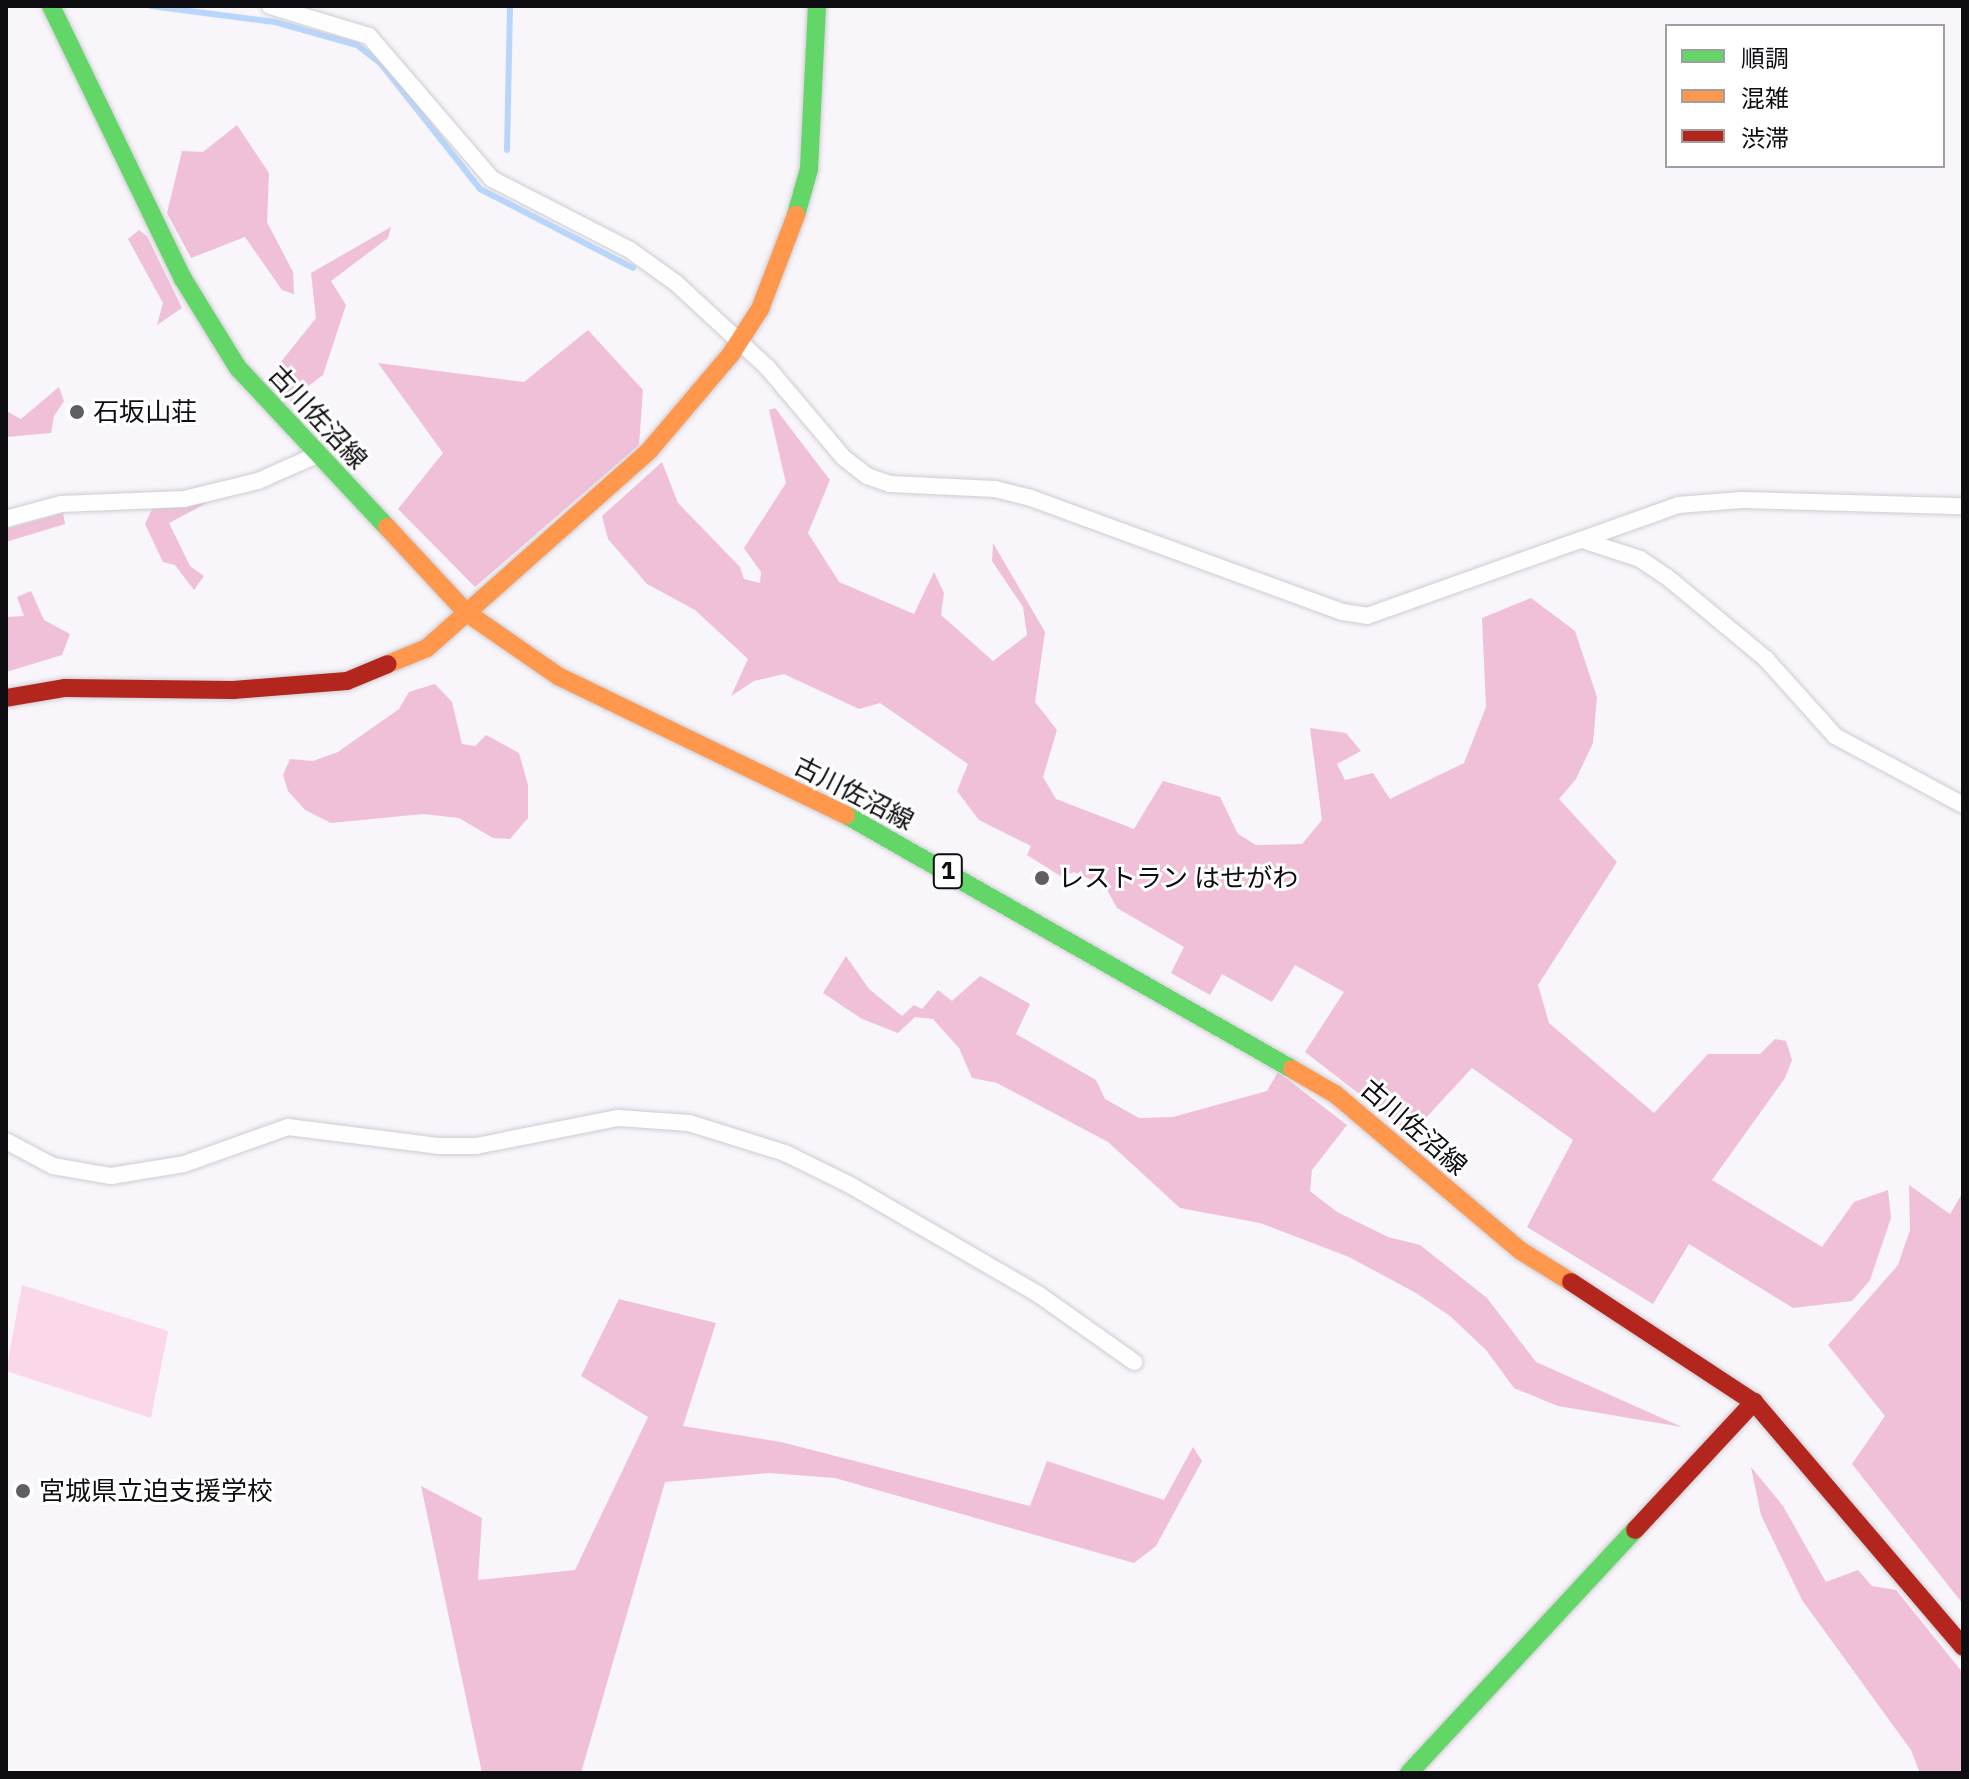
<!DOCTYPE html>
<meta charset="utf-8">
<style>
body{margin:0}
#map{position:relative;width:1969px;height:1779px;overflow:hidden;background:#f8f5fb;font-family:"IBM Plex Sans","Noto Sans JP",sans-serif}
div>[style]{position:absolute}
.green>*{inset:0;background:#fad8e9}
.forest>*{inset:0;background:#efc0d8}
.stream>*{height:6px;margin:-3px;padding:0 3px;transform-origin:3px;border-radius:3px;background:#b8d6fc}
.roads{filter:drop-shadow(0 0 2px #ceccd1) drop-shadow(0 0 2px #ceccd1)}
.street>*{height:16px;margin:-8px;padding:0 8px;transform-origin:8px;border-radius:8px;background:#fefefe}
.fast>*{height:18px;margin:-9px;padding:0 9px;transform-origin:9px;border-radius:9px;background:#63d668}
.slow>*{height:18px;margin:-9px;padding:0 9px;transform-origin:9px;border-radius:9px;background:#ff974d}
.jam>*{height:18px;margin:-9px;padding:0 9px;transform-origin:9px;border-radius:9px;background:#b3261e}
.dots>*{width:22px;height:22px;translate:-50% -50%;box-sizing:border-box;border:4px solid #fff;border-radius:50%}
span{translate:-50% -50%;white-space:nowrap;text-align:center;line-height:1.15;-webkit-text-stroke:6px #fff;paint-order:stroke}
.shield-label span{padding:2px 6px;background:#fff;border:2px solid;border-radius:6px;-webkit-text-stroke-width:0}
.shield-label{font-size:24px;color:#0e0d11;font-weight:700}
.poi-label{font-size:26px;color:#0e0d11}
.left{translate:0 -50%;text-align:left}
.street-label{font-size:26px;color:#0e0d11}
.frame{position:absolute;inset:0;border:8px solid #0e0d11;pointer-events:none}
.legend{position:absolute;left:1665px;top:24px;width:280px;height:144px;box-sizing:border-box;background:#fff;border:2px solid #9f9ea0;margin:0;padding:10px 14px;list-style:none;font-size:24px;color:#0e0d11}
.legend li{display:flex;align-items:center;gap:16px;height:40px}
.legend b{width:40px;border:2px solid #9f9ea0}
</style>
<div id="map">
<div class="green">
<i style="clip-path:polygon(22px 1285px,168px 1331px,151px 1418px,6px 1371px)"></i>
</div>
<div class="forest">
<i style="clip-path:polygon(237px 125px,269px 173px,267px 222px,293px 272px,294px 294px,282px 290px,245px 237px,191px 258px,167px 213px,182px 151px,203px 152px)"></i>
<i style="clip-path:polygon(391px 227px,388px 238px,331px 281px,346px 305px,323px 375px,303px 390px,296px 407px,269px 377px,316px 318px,311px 273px)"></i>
<i style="clip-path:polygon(139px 230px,147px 236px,182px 308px,157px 325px,163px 303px,128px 239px)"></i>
<i style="clip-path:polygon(588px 330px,643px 390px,639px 445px,475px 587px,398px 509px,443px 453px,378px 363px,524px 382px)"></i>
<i style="clip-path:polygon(59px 387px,64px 401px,54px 416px,51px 433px,6px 437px,6px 411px,21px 419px)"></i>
<i style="clip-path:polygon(775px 408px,830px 480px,808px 533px,839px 582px,914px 614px,934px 572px,944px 593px,941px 615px,993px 661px,1027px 635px,1023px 607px,992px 561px,993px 543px,1045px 632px,1035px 702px,1057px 730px,1043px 777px,1056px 799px,1134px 829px,1163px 781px,1220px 797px,1238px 834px,1256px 845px,1302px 844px,1322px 820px,1310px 728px,1346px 733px,1361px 751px,1337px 764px,1345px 780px,1373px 773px,1390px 799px,1464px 763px,1486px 707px,1482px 618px,1531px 598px,1575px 631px,1597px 697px,1593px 743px,1576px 779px,1559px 799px,1617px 862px,1538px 985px,1549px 1023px,1654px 1113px,1708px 1054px,1760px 1054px,1775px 1039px,1786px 1041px,1792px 1060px,1785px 1078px,1712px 1180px,1822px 1247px,1854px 1202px,1888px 1190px,1891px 1218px,1870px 1280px,1852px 1301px,1793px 1308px,1689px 1244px,1653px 1304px,1527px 1227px,1573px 1140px,1472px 1068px,1411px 1134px,1305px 1052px,1344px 992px,1295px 965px,1272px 1002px,1222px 974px,1210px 995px,1171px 973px,1184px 947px,1117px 908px,1105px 886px,1074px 872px,1062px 877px,1027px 855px,1031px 846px,979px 820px,957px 791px,968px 764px,880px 703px,859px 709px,784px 674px,754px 681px,731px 696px,748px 659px,695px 610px,647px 584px,608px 539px,602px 516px,662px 462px,678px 503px,740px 567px,744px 579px,760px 583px,761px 572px,744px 548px,786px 483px,769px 410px)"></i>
<i style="clip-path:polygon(207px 503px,169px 523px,190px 566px,204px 576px,194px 590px,175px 565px,163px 562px,145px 524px,152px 509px)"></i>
<i style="clip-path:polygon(63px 513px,65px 524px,6px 542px,6px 529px)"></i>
<i style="clip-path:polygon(31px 591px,44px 620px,70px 634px,62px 655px,6px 672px,6px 617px,24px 616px,17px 597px)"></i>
<i style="clip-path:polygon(435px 684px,452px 702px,462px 744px,475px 746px,486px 735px,519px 753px,528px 785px,528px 818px,510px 839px,493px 838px,459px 818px,423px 814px,331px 823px,305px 810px,288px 791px,283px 775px,290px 759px,313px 761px,338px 752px,399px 709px,409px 692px)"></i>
<i style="clip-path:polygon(846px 956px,869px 989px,902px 1016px,914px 1005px,922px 1009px,938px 990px,952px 1001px,980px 976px,1030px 1004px,1016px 1034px,1096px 1080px,1105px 1099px,1139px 1118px,1173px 1117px,1267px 1091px,1278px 1072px,1347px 1125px,1312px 1170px,1310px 1191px,1337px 1212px,1388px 1237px,1420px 1245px,1487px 1298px,1536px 1362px,1682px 1427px,1558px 1406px,1514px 1388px,1486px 1350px,1450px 1316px,1416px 1293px,1349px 1257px,1260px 1223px,1180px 1208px,1108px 1142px,997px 1083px,972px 1078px,959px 1048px,933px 1019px,915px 1017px,898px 1033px,862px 1019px,823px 993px)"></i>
<i style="clip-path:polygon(1909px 1185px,1950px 1214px,1963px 1192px,1963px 1604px,1852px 1464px,1885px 1416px,1828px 1345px,1898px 1265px,1910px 1230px)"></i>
<i style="clip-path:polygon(619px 1299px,716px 1323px,683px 1426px,781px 1442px,1030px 1506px,1047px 1461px,1164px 1500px,1193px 1447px,1202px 1461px,1156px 1546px,1134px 1563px,835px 1478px,769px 1473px,665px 1482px,581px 1773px,482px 1773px,421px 1486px,482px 1518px,478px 1580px,575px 1570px,648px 1417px,581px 1376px)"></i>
<i style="clip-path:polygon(1751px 1467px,1783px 1506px,1826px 1582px,1858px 1570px,1872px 1586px,1896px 1590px,1963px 1673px,1963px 1773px,1920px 1773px,1911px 1750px,1802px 1600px,1761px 1515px)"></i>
</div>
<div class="stream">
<i style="left:151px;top:6px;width:125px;rotate:7.4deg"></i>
<i style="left:275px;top:22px;width:85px;rotate:15.7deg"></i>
<i style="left:357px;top:45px;width:31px;rotate:38deg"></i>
<i style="left:381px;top:64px;width:159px;rotate:51.6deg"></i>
<i style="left:480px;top:189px;width:172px;rotate:27.3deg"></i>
<i style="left:507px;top:150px;width:144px;rotate:-88.8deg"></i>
</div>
<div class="roads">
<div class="street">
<i style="left:270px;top:6px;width:103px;rotate:16.9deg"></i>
<i style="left:369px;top:36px;width:189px;rotate:49.3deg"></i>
<i style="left:492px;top:179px;width:155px;rotate:27.2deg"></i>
<i style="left:630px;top:250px;width:57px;rotate:35.7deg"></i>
<i style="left:676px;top:283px;width:124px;rotate:42.7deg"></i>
<i style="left:767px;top:367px;width:119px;rotate:49.8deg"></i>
<i style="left:844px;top:458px;width:29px;rotate:38deg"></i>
<i style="left:867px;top:476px;width:24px;rotate:19deg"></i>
<i style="left:890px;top:484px;width:105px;rotate:2.7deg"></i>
<i style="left:995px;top:489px;width:34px;rotate:14deg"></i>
<i style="left:1028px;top:497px;width:335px;rotate:20.1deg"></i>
<i style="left:1343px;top:612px;width:24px;rotate:9deg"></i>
<i style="left:1367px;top:616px;width:330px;rotate:-19.6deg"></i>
<i style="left:1678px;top:505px;width:64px;rotate:-4.5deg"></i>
<i style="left:1742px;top:500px;width:221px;rotate:1.6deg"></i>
<i style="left:6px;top:519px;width:57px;rotate:-15.3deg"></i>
<i style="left:61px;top:504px;width:123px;rotate:-2.3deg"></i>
<i style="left:184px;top:499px;width:76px;rotate:-13.7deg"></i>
<i style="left:258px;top:481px;width:64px;rotate:-23.8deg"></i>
<i style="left:1582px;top:540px;width:61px;rotate:18.1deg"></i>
<i style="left:1640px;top:559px;width:32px;rotate:34deg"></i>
<i style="left:1667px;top:577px;width:129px;rotate:39.6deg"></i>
<i style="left:1766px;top:659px;width:103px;rotate:48.1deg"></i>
<i style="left:1835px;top:736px;width:145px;rotate:28.3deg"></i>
<i style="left:6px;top:1141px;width:53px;rotate:28deg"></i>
<i style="left:53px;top:1166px;width:59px;rotate:9.8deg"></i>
<i style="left:111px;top:1176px;width:74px;rotate:-9.3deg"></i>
<i style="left:184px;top:1164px;width:110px;rotate:-19.6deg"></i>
<i style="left:288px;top:1127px;width:151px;rotate:7.2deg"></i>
<i style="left:438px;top:1146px;width:38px"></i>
<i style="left:476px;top:1146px;width:145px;rotate:-11.2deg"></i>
<i style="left:618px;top:1118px;width:71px;rotate:4deg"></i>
<i style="left:689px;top:1123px;width:101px;rotate:17.4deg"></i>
<i style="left:785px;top:1153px;width:72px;rotate:26.2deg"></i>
<i style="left:850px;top:1185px;width:217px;rotate:30.1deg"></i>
<i style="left:1038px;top:1294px;width:118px;rotate:35.3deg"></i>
</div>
<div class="fast">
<i style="left:51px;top:6px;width:303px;rotate:64.2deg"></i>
<i style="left:183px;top:279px;width:105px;rotate:58.3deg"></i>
<i style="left:238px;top:368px;width:218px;rotate:46.9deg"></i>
<i style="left:796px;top:215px;width:48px;rotate:-74.2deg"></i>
<i style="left:809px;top:169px;width:163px;rotate:-87.2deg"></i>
<i style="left:846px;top:815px;width:513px;rotate:29.66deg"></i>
<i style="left:1409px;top:1773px;width:332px;rotate:-47.1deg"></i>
</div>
<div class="slow">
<i style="left:387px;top:527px;width:117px;rotate:47.1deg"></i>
<i style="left:467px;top:613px;width:111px;rotate:34.7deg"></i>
<i style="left:558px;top:676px;width:320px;rotate:25.8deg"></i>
<i style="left:388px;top:664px;width:42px;rotate:-22.3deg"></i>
<i style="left:427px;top:648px;width:295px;rotate:-41.6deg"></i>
<i style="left:648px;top:452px;width:128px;rotate:-49.7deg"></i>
<i style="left:731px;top:354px;width:54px;rotate:-57.2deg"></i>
<i style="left:760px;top:309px;width:101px;rotate:-69deg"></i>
<i style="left:1292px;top:1069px;width:50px;rotate:30.2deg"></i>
<i style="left:1335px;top:1094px;width:243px;rotate:40.2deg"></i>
<i style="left:1521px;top:1251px;width:59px;rotate:31.8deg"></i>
</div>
<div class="jam">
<i style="left:6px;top:698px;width:60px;rotate:-9.6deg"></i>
<i style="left:65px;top:688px;width:168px;rotate:0.7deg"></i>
<i style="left:233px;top:690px;width:114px;rotate:-4.5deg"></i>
<i style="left:347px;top:681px;width:44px;rotate:-22.5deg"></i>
<i style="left:1571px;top:1282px;width:219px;rotate:33.3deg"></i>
<i style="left:1754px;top:1402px;width:322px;rotate:49.5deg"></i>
<i style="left:1635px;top:1530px;width:175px;rotate:-47.1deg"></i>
</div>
</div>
<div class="dots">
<i style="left:77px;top:412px;background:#605e63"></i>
<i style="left:1042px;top:878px;background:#605e63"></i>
<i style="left:23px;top:1491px;background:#605e63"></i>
</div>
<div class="shield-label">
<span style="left:948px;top:871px">1</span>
</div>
<div class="poi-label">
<span class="left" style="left:93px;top:412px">石坂山荘</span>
<span class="left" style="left:1058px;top:878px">レストラン はせがわ</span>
<span class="left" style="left:39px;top:1491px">宮城県立迫支援学校</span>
</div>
<div class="street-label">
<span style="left:318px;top:417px;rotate:47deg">古川佐沼線</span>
<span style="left:854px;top:793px;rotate:27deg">古川佐沼線</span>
<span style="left:1414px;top:1127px;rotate:41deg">古川佐沼線</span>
</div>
<div class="frame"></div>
<ul class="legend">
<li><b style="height:10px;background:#63d668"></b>順調</li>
<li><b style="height:10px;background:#ff974d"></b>混雑</li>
<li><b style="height:10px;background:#b3261e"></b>渋滞</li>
</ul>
</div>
